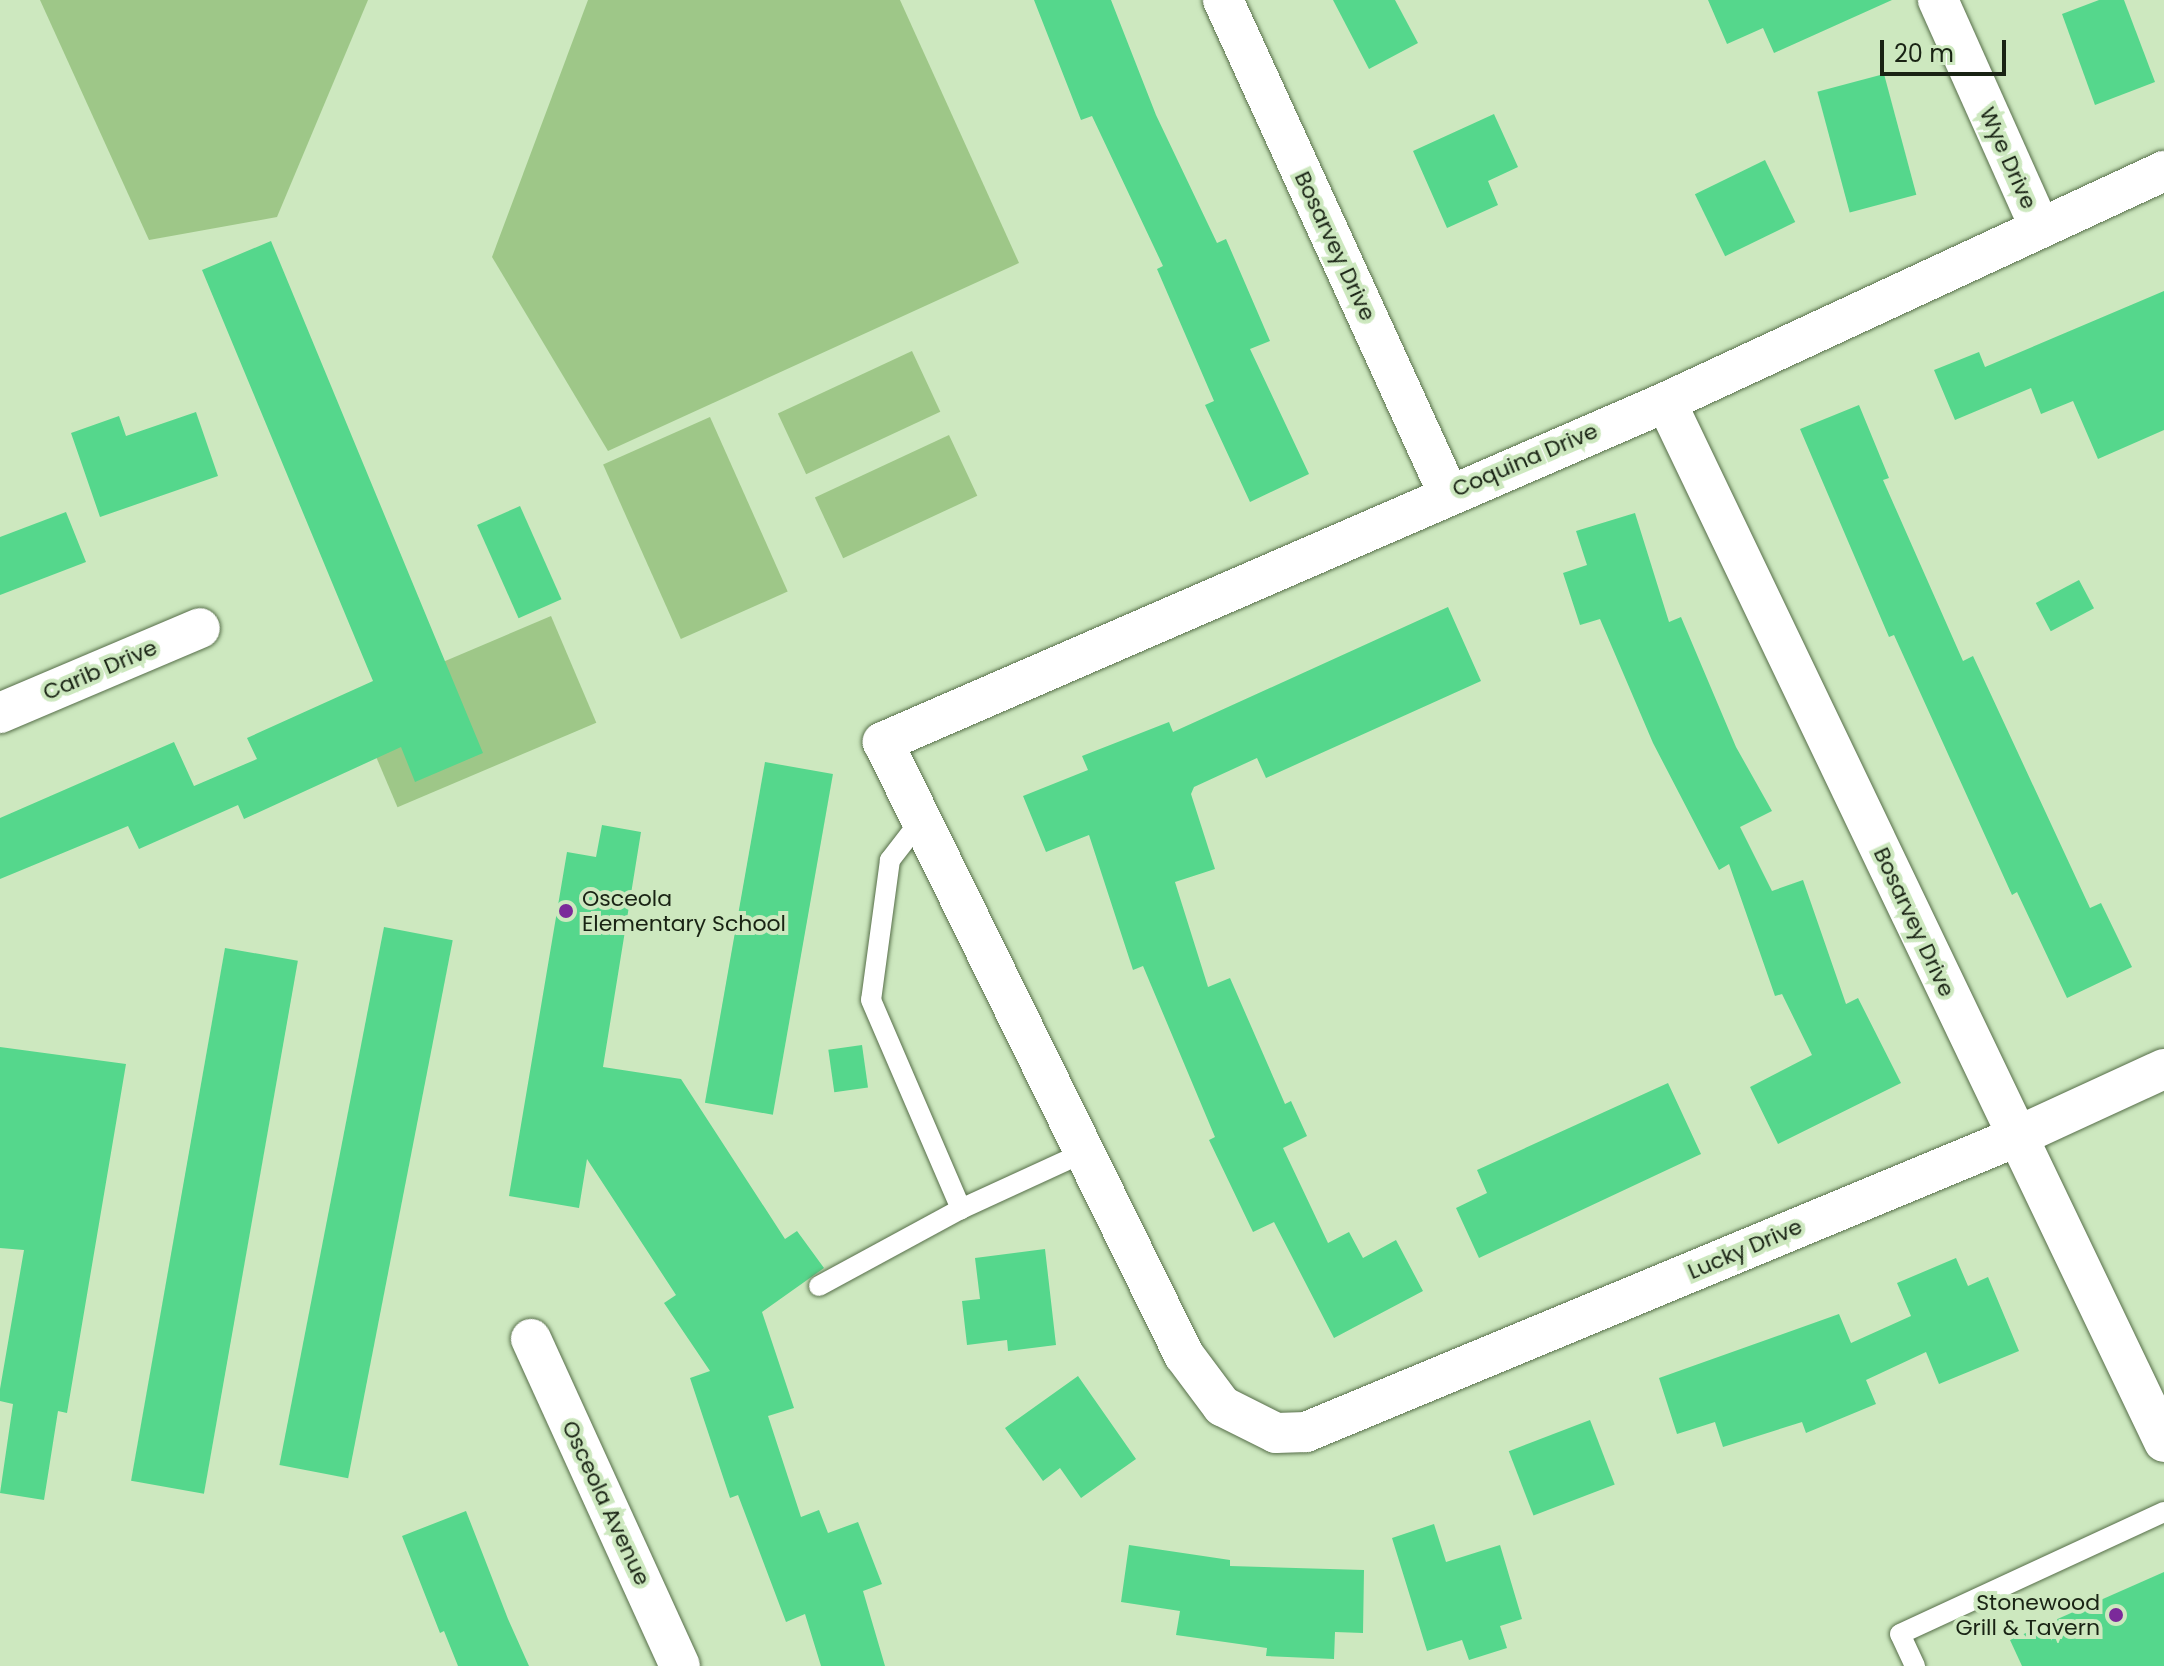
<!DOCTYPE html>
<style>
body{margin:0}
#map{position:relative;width:2164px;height:1666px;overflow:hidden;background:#cde8bf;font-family:Poppins,sans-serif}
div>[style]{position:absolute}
.green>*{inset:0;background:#9ec788;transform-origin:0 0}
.building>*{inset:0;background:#55d78c;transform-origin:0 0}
.roads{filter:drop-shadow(0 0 2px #576f4a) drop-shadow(0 0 2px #576f4a)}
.lane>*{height:20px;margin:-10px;padding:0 10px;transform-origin:10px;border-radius:10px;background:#fff}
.street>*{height:40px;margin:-20px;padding:0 20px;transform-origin:20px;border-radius:20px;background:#fff}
.dots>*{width:22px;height:22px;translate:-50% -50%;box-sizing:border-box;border:4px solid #cde8bf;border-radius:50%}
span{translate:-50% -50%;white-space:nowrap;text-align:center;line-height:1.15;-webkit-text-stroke:8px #cde8bf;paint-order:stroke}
.street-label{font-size:22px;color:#192314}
.poi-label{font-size:22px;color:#192314}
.left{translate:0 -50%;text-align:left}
.right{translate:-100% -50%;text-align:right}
.scale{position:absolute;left:1880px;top:40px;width:126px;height:36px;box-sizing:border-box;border:4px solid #192314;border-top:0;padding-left:10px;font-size:24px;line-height:28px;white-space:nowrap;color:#192314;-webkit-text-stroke:6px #cde8bf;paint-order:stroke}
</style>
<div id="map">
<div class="green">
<i style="clip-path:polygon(40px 0,368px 0,277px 217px,149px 240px)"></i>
<i style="clip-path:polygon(588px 0,900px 0,1019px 263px,608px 451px,492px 257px)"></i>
<i style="left:912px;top:351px;width:67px;height:148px;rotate:65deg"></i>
<i style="left:710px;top:417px;width:191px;height:117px;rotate:66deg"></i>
<i style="left:949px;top:435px;width:67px;height:148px;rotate:65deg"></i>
<i style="left:551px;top:616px;width:116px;height:216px;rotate:67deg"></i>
</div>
<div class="building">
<i style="clip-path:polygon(1034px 0,1111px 0,1156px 115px,1217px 243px,1226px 239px,1270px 341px,1250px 349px,1309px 474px,1250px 502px,1205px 405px,1214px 401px,1157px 269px,1163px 266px,1092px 116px,1081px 120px)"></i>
<i style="clip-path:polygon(1333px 0,1395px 0,1418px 43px,1369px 69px)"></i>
<i style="clip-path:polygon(1708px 0,1892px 0,1774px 53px,1763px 28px,1727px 44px)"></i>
<i style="clip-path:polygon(2099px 0,2124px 0,2155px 82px,2095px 105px,2062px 14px)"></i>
<i style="left:1884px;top:74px;width:125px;height:69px;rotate:75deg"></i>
<i style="clip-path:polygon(1494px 114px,1518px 167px,1488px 181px,1498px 205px,1447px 228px,1413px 151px)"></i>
<i style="left:1765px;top:160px;width:69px;height:78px;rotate:64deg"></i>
<i style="clip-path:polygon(271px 241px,483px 753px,415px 782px,401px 747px,244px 819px,238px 805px,139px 849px,128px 826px,0 879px,0 818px,174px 742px,194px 786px,257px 759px,247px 738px,373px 681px,202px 270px)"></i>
<i style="clip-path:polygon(2164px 291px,2164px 430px,2098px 459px,2073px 401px,2041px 414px,2031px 388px,1955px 420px,1934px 370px,1979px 352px,1985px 367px)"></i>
<i style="clip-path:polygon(1859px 405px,1889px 478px,1883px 480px,1963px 661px,1973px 656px,2090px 908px,2101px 903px,2132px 967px,2067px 998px,2017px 892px,2012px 895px,1894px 635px,1889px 637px,1800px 429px)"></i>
<i style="clip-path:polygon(196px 412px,218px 476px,100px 517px,71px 433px,119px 416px,126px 436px)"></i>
<i style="left:520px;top:506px;width:102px;height:47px;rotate:66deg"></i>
<i style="clip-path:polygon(66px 512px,86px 562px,0 595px,0 537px)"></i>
<i style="clip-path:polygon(1635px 513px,1669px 622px,1681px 617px,1736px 747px,1772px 811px,1740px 827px,1772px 891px,1803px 880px,1846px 1004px,1858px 998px,1901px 1083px,1778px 1144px,1750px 1087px,1812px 1055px,1782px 994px,1775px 996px,1729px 864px,1719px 870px,1653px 743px,1600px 619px,1580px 625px,1563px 573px,1587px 565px,1576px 531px)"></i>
<i style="left:2079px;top:580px;width:32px;height:49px;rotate:62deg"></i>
<i style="clip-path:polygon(1448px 607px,1481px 681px,1266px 778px,1257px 758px,1194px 787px,1191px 794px,1215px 869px,1175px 882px,1208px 987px,1230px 978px,1285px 1104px,1291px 1101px,1307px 1136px,1283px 1148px,1328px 1243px,1349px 1232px,1363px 1258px,1396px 1240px,1423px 1291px,1334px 1338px,1274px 1222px,1253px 1232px,1209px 1140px,1215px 1137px,1143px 966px,1133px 970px,1089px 835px,1046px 852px,1023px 796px,1088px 770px,1082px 756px,1169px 722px,1173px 732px)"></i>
<i style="left:765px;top:762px;width:69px;height:346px;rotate:10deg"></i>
<i style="clip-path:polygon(602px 825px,641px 832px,603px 1067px,681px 1079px,785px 1239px,797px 1231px,824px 1268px,762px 1312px,794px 1408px,768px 1416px,801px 1517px,819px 1510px,828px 1533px,858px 1522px,882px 1584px,863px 1591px,885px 1666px,821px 1666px,805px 1614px,786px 1622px,738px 1495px,730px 1498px,690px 1378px,710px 1371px,664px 1303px,676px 1295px,587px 1159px,579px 1208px,509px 1196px,567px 852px,596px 857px)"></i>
<i style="left:384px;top:927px;width:70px;height:548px;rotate:11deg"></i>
<i style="left:225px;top:948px;width:74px;height:541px;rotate:10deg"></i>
<i style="left:862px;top:1045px;width:43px;height:34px;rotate:82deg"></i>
<i style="clip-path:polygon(0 1047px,126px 1064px,67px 1413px,58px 1411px,44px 1500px,0 1493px,13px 1404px,0 1401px,0 1389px,24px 1250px,0 1248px)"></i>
<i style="clip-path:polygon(1668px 1083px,1701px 1154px,1479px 1258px,1456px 1208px,1487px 1193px,1477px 1170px)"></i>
<i style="clip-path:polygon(1045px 1249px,1056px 1345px,1008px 1351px,1007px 1340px,967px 1345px,962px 1301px,980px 1299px,975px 1258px)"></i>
<i style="clip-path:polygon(1956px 1258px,1968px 1286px,1988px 1277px,2019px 1351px,1939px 1384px,1926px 1352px,1866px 1380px,1876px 1404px,1806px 1433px,1802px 1422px,1723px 1447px,1715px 1422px,1677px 1434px,1659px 1378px,1839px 1314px,1851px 1343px,1911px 1316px,1897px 1283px)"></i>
<i style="clip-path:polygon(1078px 1376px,1136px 1459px,1081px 1498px,1060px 1468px,1043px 1481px,1005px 1428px)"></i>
<i style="left:1590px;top:1420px;width:69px;height:87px;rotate:69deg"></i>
<i style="clip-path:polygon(466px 1511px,508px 1619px,529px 1666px,458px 1666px,444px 1631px,440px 1633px,402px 1536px)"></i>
<i style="clip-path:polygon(1434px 1524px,1446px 1562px,1500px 1545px,1522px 1619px,1500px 1626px,1507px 1648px,1469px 1660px,1462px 1640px,1427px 1651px,1392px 1538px)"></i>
<i style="clip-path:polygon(1129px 1545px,1230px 1560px,1230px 1566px,1364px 1570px,1363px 1633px,1335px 1632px,1334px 1659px,1266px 1656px,1267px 1648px,1176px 1635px,1180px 1611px,1121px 1602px)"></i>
<i style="clip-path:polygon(2164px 1572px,2164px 1666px,2022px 1666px,2010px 1640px)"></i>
</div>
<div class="roads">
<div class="lane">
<i style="left:921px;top:820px;width:51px;rotate:127.8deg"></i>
<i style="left:890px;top:860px;width:141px;rotate:97.7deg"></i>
<i style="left:871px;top:1000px;width:228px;rotate:66.7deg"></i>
<i style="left:961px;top:1209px;width:136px;rotate:-24.7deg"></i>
<i style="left:819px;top:1286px;width:162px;rotate:-28.5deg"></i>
<i style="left:1915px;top:1666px;width:35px;rotate:-115deg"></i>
<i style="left:1900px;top:1634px;width:291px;rotate:-24.8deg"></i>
</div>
<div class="street">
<i style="left:1223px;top:0;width:542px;rotate:65.47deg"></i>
<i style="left:1938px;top:0;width:250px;rotate:65.9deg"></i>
<i style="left:2164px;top:171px;width:549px;rotate:155.12deg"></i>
<i style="left:1666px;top:402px;width:854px;rotate:156.53deg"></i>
<i style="left:883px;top:742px;width:683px;rotate:63.85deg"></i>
<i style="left:1184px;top:1355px;width:64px;rotate:53.3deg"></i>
<i style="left:1222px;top:1406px;width:60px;rotate:26.6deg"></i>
<i style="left:1276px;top:1433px;width:30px;rotate:-2deg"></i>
<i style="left:1306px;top:1432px;width:769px;rotate:-22.56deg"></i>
<i style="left:2016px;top:1137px;width:163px;rotate:-24.7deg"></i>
<i style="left:1666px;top:402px;width:1153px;rotate:64.41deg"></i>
<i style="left:0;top:713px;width:217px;rotate:-23deg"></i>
<i style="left:531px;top:1339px;width:359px;rotate:65.5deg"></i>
</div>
</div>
<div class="dots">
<i style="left:566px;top:911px;background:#7b2a9a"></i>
<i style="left:2116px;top:1615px;background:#7b2a9a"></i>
</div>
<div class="street-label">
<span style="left:2008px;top:158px;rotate:66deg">Wye Drive</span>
<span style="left:1335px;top:246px;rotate:65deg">Bosarvey Drive</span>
<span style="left:1525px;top:460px;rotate:-23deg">Coquina Drive</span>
<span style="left:100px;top:670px;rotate:-23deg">Carib Drive</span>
<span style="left:1914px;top:922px;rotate:65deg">Bosarvey Drive</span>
<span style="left:1745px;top:1249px;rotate:-23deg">Lucky Drive</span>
<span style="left:606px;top:1503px;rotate:65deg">Osceola Avenue</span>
</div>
<div class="poi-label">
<span class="left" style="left:582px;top:911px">Osceola<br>Elementary School</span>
<span class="right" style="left:2100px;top:1615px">Stonewood<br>Grill &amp; Tavern</span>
</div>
<div class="scale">20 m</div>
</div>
